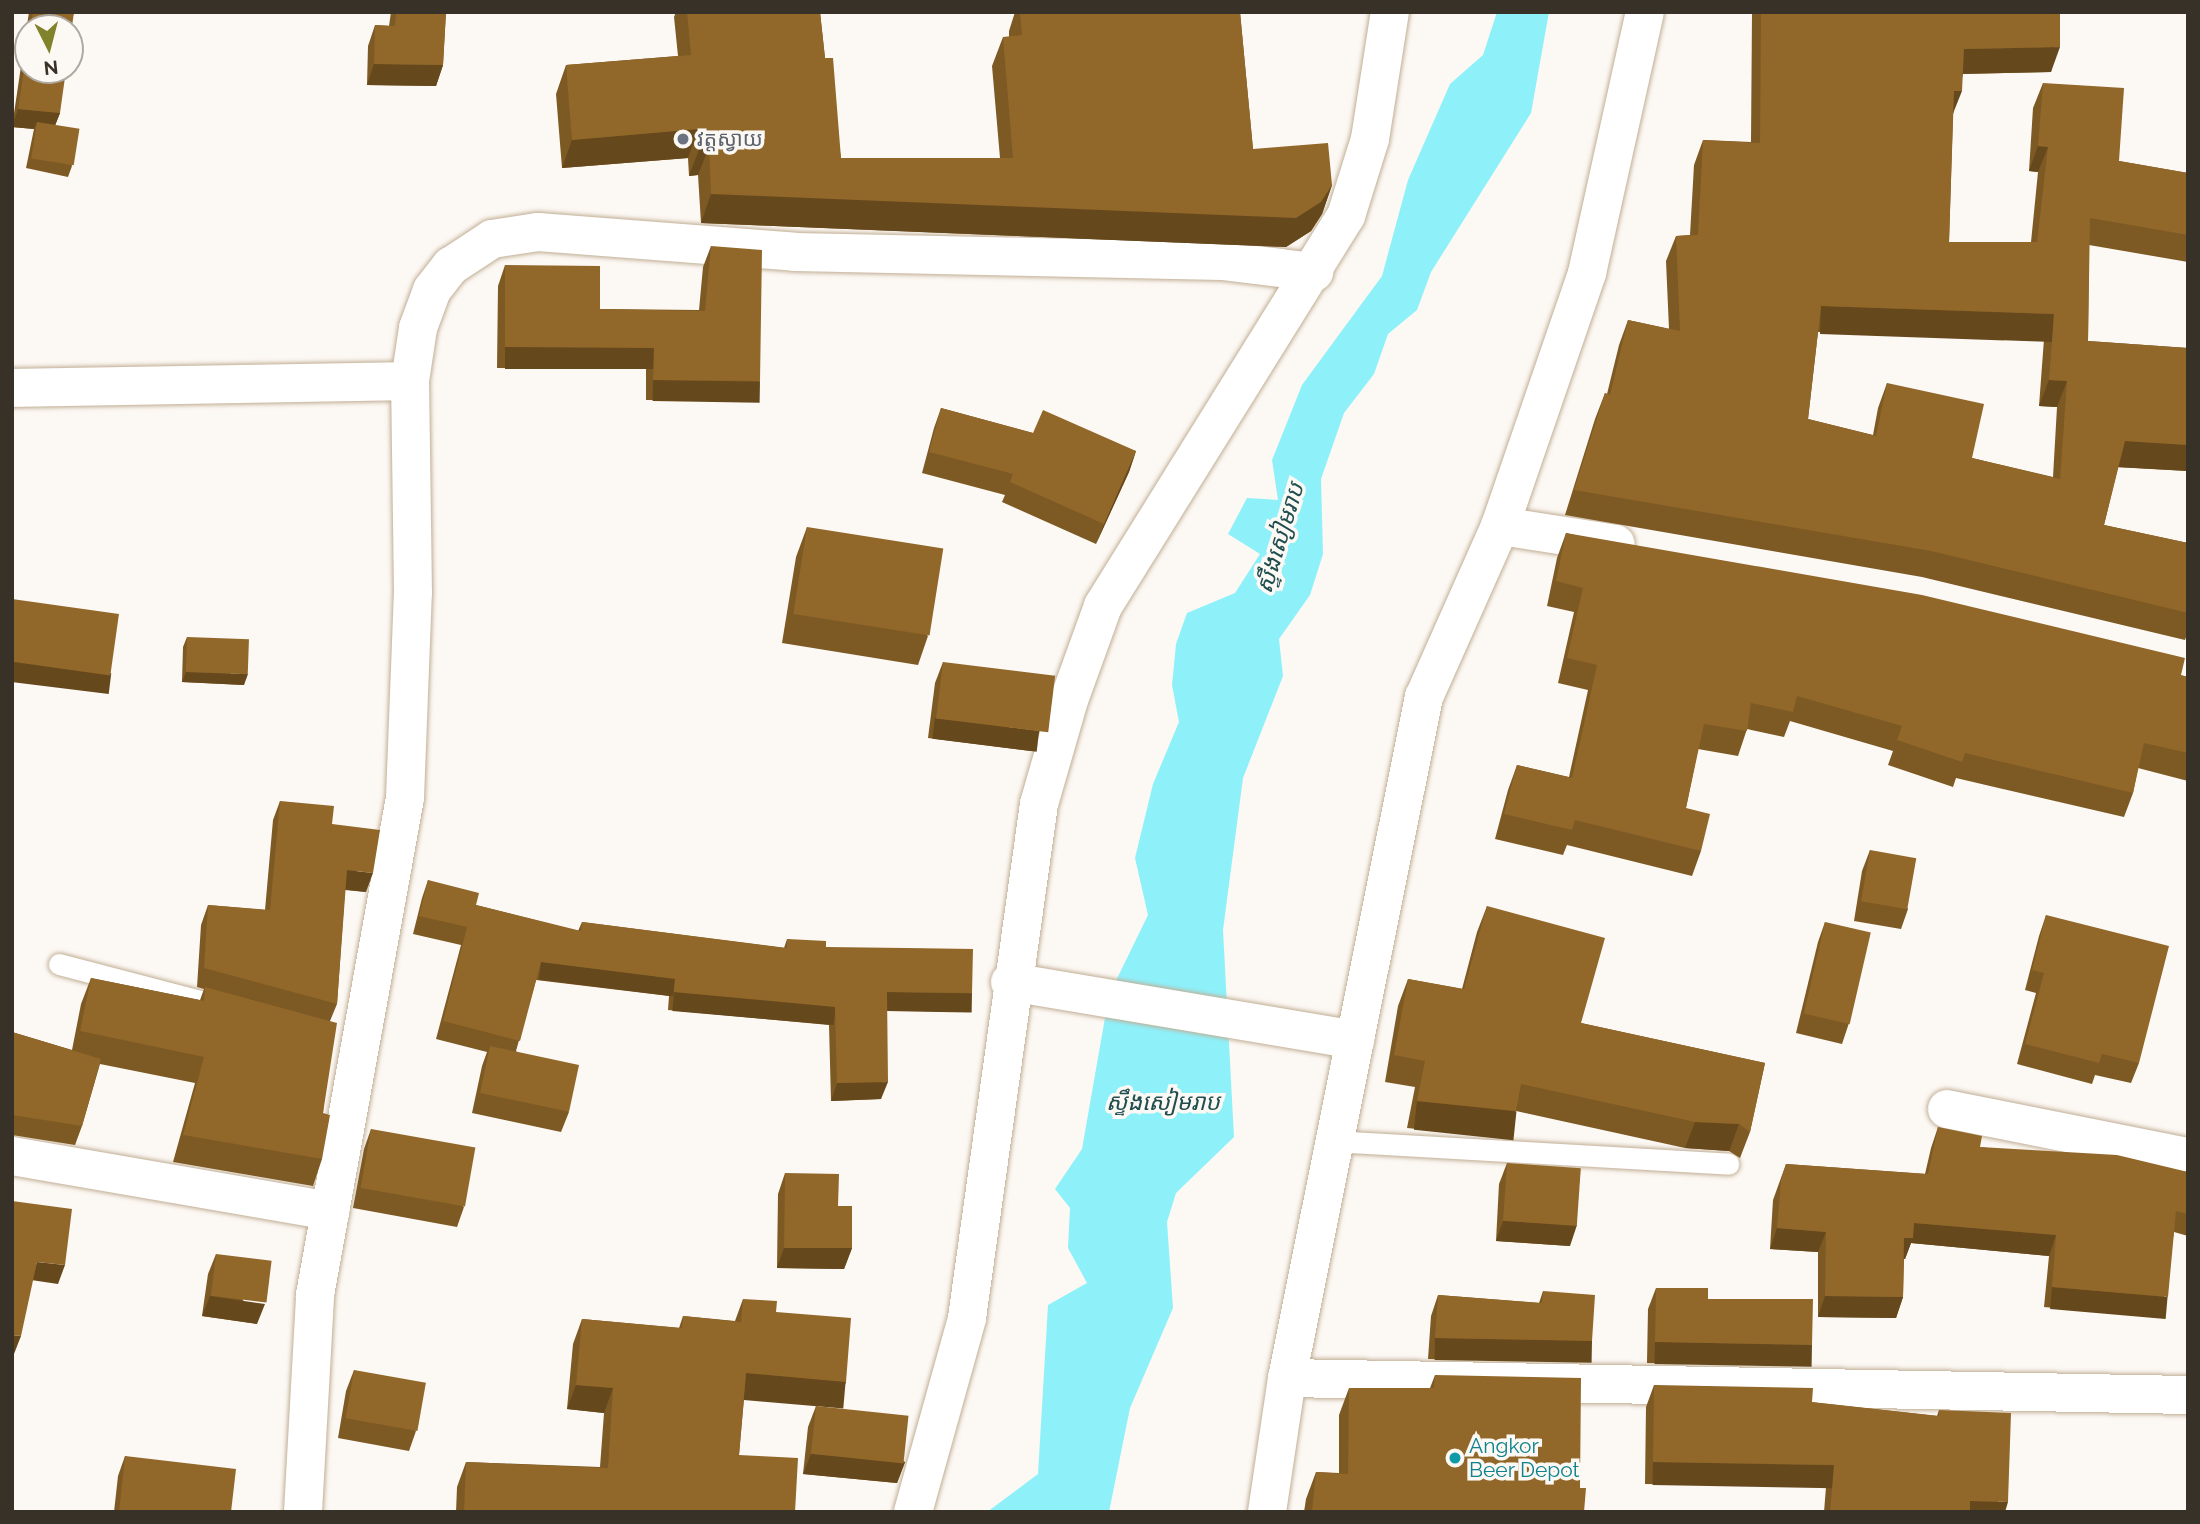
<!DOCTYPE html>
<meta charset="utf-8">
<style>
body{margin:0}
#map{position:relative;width:2200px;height:1524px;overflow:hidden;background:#fcf8f3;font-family:Raleway,"Noto Sans Khmer",sans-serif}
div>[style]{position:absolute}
.water>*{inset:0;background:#8ef1fa}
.roads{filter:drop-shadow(0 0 2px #c1ae95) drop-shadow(0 0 2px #c1ae95)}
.service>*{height:21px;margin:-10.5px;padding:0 10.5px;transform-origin:10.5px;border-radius:10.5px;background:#fff}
.minor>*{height:38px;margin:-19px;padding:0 19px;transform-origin:19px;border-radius:19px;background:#fff}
.tertiary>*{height:38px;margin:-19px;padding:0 19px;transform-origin:19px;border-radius:19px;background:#fff}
.wall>*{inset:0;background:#7d5924}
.shaded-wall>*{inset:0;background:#66481d;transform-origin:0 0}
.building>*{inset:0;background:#91672a;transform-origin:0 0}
.dots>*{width:19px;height:19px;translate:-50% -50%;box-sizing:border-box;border:4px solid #fcf8f3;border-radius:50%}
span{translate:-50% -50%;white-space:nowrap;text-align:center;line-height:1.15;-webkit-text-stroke:7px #fcf8f3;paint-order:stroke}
.worship-label{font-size:21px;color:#5b616d}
.left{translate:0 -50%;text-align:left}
.culture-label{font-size:21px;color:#0d838f}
.water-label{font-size:23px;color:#1f4d50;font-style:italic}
.frame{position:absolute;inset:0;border:14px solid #383127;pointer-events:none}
.north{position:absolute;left:14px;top:14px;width:70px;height:70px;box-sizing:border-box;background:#fcf8f3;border:2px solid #aea8a1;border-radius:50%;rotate:174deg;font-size:19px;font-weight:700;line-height:28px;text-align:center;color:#383127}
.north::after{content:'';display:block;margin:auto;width:24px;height:32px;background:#81832c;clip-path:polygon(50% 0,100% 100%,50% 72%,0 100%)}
</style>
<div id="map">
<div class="water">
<i style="clip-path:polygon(1497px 12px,1549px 12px,1531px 113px,1431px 272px,1417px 310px,1388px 334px,1374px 374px,1344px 413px,1321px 479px,1323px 554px,1310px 595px,1279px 639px,1283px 676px,1243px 778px,1223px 930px,1234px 1137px,1176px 1193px,1167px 1222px,1173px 1308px,1130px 1408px,1109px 1512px,987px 1512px,1038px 1474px,1048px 1305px,1087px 1283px,1068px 1248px,1070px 1208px,1055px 1189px,1082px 1149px,1109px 995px,1148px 915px,1135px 858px,1153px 784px,1179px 722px,1172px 685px,1176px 644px,1187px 613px,1235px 593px,1260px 554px,1228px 534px,1247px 498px,1278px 500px,1272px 460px,1302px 385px,1382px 276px,1408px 180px,1450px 84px,1483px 55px)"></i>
</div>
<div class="roads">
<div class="service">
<i style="left:59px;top:964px;width:157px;rotate:14.7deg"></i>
<i style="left:1334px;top:1141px;width:395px;rotate:3.3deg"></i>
</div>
<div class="minor">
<i style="left:12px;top:388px;width:398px;rotate:-1deg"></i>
<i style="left:1500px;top:526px;width:117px;rotate:8.8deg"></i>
<i style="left:1010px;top:982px;width:350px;rotate:9.5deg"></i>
<i style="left:1947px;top:1109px;width:246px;rotate:11.3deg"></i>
<i style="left:12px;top:1156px;width:323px;rotate:9.8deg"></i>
<i style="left:1287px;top:1378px;width:901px;rotate:1.08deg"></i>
<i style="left:303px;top:1512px;width:217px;rotate:-86.8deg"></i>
<i style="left:315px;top:1295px;width:505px;rotate:-79.74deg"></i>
<i style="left:405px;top:798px;width:205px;rotate:-87.8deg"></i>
<i style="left:413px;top:593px;width:212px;rotate:-90.8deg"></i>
<i style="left:410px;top:381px;width:54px;rotate:-81.4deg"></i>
<i style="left:418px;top:328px;width:40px;rotate:-69.8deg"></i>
<i style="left:432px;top:290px;width:31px;rotate:-52deg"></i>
<i style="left:451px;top:266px;width:49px;rotate:-33.4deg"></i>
<i style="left:492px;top:239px;width:47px;rotate:-8.7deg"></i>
<i style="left:538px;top:232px;width:258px;rotate:4.4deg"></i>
<i style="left:795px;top:252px;width:427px;rotate:1.2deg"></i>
<i style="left:1222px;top:261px;width:93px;rotate:6.8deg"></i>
<i style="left:913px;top:1512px;width:201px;rotate:-74.4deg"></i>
<i style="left:967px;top:1318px;width:519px;rotate:-82.03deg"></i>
<i style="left:1039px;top:804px;width:108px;rotate:-73.9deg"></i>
<i style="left:1069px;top:700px;width:100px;rotate:-70.1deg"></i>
<i style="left:1103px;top:606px;width:460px;rotate:-58.1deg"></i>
<i style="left:1346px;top:216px;width:81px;rotate:-72.7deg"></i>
<i style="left:1370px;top:139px;width:129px;rotate:-81.1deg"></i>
</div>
<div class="tertiary">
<i style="left:1267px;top:1512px;width:135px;rotate:-81.5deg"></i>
<i style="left:1287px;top:1378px;width:695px;rotate:-78.63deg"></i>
<i style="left:1424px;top:697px;width:187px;rotate:-66deg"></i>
<i style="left:1500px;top:526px;width:268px;rotate:-71deg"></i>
<i style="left:1587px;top:273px;width:267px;rotate:-77.5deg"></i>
</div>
</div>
<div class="wall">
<i style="clip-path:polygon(29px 12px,74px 12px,70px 28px,28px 28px,28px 70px,60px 113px,55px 125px,72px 166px,68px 177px,26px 168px,34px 129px,12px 127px)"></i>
<i style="clip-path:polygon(391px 12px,446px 12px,443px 65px,436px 86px,367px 85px,368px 46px,375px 25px,389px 26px)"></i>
<i style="clip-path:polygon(676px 12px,820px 12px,825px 58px,841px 158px,1000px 158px,992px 66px,1003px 37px,1009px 37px,1009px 31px,1015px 12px,1240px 12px,1253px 149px,1332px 185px,1322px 214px,1311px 231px,1286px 247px,701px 223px,698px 175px,689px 176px,688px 158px,562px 168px,556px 94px,566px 65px,678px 56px,674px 17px)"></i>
<i style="clip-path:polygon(evenodd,1752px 12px,2060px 12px,2051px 72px,1963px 74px,1953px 114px,1949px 242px,2031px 242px,2038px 172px,2029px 171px,2033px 108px,2043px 83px,2119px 161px,2188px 173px,2188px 262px,2089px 245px,2088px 341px,2188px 348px,2188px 471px,2118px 467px,2104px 525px,2188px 543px,2188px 632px,2185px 640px,1922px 577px,1565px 515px,1595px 419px,1605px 393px,1607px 394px,1619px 345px,1628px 320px,1669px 329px,1666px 261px,1676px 236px,1690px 235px,1694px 165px,1703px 140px,1751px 142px,1752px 12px,1818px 332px,2044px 339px,2039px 406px,2057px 407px,2053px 477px,1972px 458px,1887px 383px,1878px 408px,1873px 435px,1808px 419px,1818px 332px)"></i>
<i style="clip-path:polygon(711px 246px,760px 381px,752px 401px,646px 400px,646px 369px,497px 368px,498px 286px,505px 265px,600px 309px,699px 310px,703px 267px)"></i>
<i style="clip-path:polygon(941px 408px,1033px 433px,1136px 451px,1129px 472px,1096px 544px,1002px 502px,1005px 495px,922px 473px,934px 428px)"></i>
<i style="clip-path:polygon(807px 527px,928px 636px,918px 665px,782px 643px,796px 557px)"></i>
<i style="clip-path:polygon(1566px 533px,2188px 677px,2188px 781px,2138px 768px,2133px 793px,2124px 817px,1956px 778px,1953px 787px,1888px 765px,1893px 751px,1790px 721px,1784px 737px,1747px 729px,1738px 756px,1698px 749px,1686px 808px,1701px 851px,1692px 876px,1567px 845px,1563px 855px,1495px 839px,1508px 790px,1517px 765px,1569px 777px,1588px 690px,1558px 683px,1574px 612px,1547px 606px,1557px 558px)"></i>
<i style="clip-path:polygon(187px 637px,244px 685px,182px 682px,183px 647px)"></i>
<i style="clip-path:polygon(943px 662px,1031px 751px,928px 738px,935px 683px)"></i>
<i style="clip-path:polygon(280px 801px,332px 824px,366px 892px,345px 890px,337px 1004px,330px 1021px,323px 1113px,322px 1159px,313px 1186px,173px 1162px,195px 1083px,100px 1064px,82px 1126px,75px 1145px,12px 1135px,12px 1032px,72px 1050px,81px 1004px,91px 978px,200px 1000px,204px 989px,197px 987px,201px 925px,208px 905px,265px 910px,273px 820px)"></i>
<i style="clip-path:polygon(1870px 850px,1908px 909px,1901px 929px,1854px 921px,1862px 871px)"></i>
<i style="clip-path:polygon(428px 880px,476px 905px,578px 931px,582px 922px,784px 948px,787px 939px,826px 947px,972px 993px,966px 1011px,887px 1010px,881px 1099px,831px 1101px,829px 1025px,668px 1010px,669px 996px,536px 980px,516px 1051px,569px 1112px,561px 1132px,472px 1113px,482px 1066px,487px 1052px,436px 1039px,461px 945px,413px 934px,422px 898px)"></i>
<i style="clip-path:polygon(1487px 906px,1581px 1023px,1765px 1063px,1750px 1132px,1740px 1158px,1729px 1151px,1685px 1148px,1516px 1111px,1506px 1138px,1407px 1128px,1415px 1087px,1385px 1082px,1398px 1006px,1408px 979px,1462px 989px,1477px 932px)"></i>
<i style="clip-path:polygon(2046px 915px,2139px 1063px,2131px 1083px,2095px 1075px,2092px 1084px,2017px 1064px,2036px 993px,2025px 990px,2039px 936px)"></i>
<i style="clip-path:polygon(1825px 922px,1849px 1023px,1842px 1044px,1796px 1033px,1818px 942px)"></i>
<i style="clip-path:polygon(1938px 1127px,1980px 1147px,2188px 1172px,2188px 1236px,2174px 1232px,2161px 1318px,2044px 1307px,2049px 1256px,1911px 1243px,1905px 1259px,1904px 1259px,1903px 1297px,1896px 1318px,1818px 1317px,1818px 1252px,1770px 1249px,1773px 1200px,1786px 1164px,1925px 1174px,1931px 1148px)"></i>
<i style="clip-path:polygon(371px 1129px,464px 1207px,457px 1227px,353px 1208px,364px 1149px)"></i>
<i style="clip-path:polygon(1507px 1163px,1570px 1246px,1496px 1241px,1499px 1184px)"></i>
<i style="clip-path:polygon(785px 1173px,838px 1206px,852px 1248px,844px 1269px,777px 1268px,778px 1194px)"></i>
<i style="clip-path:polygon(216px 1254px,257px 1324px,202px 1316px,208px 1274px)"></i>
<i style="clip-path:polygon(1656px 1288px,1708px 1299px,1812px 1345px,1805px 1366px,1647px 1363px,1648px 1309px)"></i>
<i style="clip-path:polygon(1543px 1291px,1592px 1341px,1585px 1362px,1428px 1359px,1431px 1316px,1438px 1295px,1539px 1303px)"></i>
<i style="clip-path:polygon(743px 1299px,776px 1312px,846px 1382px,836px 1407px,744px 1399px,739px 1455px,795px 1512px,456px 1512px,457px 1487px,466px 1462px,600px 1467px,604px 1413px,567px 1409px,573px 1344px,582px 1319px,679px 1328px,683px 1316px,735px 1321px)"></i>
<i style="clip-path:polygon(354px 1370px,416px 1431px,409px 1451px,338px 1438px,346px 1391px)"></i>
<i style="clip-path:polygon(1435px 1375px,1580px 1488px,1584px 1512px,1304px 1512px,1306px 1499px,1316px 1472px,1339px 1473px,1339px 1415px,1349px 1388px,1430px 1388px)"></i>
<i style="clip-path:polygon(1654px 1385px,1937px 1416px,1939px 1410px,2005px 1512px,1824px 1512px,1826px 1487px,1645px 1484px,1646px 1407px)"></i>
<i style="clip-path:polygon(816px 1406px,905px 1462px,897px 1483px,803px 1474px,808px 1427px)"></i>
<i style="clip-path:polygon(125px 1456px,231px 1512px,114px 1512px,118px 1476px)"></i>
</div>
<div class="shaded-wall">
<i style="clip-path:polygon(2060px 47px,2051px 72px,1955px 74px,1964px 49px)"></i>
<i style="clip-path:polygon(374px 64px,443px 65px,436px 86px,367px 85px)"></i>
<i style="clip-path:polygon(1954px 91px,1962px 91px,1952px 116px)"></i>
<i style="clip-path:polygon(18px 109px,60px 113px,53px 131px,37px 122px,34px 129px,12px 127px)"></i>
<i style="clip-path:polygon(698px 129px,688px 158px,562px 168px,572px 140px)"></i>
<i style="clip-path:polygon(2038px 146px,2048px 147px,2038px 172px,2029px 171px)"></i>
<i style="clip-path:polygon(700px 147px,709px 147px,698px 175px,689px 176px)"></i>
<i style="clip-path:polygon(1332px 185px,1322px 214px,1311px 231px,1286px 247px,701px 223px,711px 194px)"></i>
<i style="left:1821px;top:306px;width:233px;height:28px;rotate:2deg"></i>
<i style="left:505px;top:347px;width:149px;height:22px"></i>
<i style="left:653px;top:380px;width:107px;height:21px;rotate:1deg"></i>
<i style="clip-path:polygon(2049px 380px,2067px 381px,2057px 407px,2039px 406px)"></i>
<i style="clip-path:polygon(2125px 441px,2188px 445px,2188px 471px,2115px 467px)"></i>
<i style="clip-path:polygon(1136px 451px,1129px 472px,1096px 544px,1104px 524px)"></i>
<i style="left:12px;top:661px;width:100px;height:21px;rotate:7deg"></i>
<i style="clip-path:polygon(186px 672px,248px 674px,244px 685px,182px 682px)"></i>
<i style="left:935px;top:718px;width:105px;height:21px;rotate:7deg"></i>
<i style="clip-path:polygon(347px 870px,373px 873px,366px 892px,340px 889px)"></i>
<i style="left:541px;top:962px;width:135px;height:18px;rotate:7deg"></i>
<i style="left:674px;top:992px;width:162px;height:19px;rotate:5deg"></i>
<i style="left:887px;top:992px;width:85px;height:19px;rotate:1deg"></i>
<i style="clip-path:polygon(888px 1082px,881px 1099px,831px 1101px,837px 1083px)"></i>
<i style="left:1417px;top:1101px;width:100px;height:29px;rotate:6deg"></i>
<i style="clip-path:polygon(1695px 1122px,1739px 1124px,1729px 1151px,1685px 1148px)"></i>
<i style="clip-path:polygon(1503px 1221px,1577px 1225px,1570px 1246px,1496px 1241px)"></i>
<i style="clip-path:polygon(1914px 1223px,2056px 1235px,2049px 1256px,1911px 1243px,1905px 1259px,1896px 1258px,1904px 1238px)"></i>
<i style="clip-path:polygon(1777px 1228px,1826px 1232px,1818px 1252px,1770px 1249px)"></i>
<i style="clip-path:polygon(784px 1248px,852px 1248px,844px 1269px,777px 1268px)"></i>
<i style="clip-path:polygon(37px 1262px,65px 1265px,58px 1284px,31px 1280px)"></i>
<i style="left:2052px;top:1287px;width:116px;height:22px;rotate:5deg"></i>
<i style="clip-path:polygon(210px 1296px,265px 1304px,257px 1324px,202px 1316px)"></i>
<i style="clip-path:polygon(1825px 1296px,1903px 1297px,1896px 1318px,1818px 1317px)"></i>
<i style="clip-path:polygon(12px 1335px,21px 1336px,14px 1354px,12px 1354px)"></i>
<i style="left:1435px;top:1338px;width:157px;height:22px;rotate:1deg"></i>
<i style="left:1655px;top:1342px;width:157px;height:22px;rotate:1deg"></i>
<i style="left:746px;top:1373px;width:100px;height:27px;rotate:5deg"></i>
<i style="clip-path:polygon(576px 1385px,613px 1388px,604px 1413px,567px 1409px)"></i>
<i style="clip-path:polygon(811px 1454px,905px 1462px,897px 1483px,803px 1474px)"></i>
<i style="left:1653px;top:1462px;width:181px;height:23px;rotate:1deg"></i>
<i style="clip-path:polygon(1970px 1501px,2008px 1502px,2005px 1512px,1966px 1512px)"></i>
</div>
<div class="building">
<i style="clip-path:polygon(33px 12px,74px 12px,70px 41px,70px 28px,30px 28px)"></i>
<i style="clip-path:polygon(396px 12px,446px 12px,443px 65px,374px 64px,375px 25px,395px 26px)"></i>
<i style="clip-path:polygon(687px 12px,820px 12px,825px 58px,833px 58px,841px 158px,1013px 158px,1003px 37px,1022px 35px,1020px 12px,1240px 12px,1253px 149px,1328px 143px,1332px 185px,1321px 202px,1296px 218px,711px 194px,709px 147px,700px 147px,698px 129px,572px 140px,566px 65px,691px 55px)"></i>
<i style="clip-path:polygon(evenodd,1761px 12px,2060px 12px,2060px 47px,1964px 49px,1962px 91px,1954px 91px,1949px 242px,2037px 242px,2048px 147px,2038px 146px,2043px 83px,2124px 88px,2119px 161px,2188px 173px,2188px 235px,2090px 218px,2088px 341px,2188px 348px,2188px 445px,2125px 441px,2104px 525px,2188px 543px,2188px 613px,1931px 551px,1574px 490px,1605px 393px,1610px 395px,1628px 320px,1680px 331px,1676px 236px,1698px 235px,1703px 140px,1760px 143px,1761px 12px,1821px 306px,2054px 314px,2049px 380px,2067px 381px,2060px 479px,1972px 458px,1984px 404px,1887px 383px,1876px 436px,1808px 419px,1821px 306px)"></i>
<i style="clip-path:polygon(28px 44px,28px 70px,66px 70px,60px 113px,18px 109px)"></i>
<i style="left:37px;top:122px;width:43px;height:37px;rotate:9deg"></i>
<i style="clip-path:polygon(711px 246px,762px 250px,760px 381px,653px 380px,654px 348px,505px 347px,505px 265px,600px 266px,600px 309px,705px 311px)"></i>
<i style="clip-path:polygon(941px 408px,1033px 433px,1043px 410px,1136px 451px,1104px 524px,1010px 482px,1013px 474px,929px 452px)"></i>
<i style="left:807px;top:527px;width:138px;height:88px;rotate:9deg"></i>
<i style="clip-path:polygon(1566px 533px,1922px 595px,2185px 658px,2181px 675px,2188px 677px,2188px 753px,2144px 743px,2133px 793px,1965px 753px,1962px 762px,1897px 740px,1902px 726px,1797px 696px,1793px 712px,1751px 703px,1747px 731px,1704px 724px,1686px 808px,1710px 814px,1701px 851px,1575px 820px,1572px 830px,1504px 814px,1517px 765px,1572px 778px,1597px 665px,1567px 658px,1583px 588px,1556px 581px)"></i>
<i style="left:12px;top:599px;width:108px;height:62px;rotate:8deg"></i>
<i style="left:187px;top:637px;width:62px;height:35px;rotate:2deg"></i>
<i style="left:943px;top:662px;width:113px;height:57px;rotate:7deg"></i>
<i style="clip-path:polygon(280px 801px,334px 806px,332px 824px,380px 830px,373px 873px,347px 870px,337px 1004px,204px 968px,208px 905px,270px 910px)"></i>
<i style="left:1870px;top:850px;width:47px;height:52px;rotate:10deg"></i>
<i style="clip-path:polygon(428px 880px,479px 893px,476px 905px,581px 931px,582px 922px,787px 948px,787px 939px,826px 941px,826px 947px,973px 949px,972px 993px,887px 992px,888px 1082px,837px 1083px,835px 1007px,674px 992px,675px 979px,541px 962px,520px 1041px,443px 1021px,467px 927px,419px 916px)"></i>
<i style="clip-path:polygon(1487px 906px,1605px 938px,1581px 1023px,1765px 1063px,1750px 1132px,1739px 1124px,1695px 1122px,1521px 1084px,1516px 1111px,1417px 1101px,1425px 1061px,1394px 1055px,1408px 979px,1464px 989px)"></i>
<i style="clip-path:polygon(2046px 915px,2169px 946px,2139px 1063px,2102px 1054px,2099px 1063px,2025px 1044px,2044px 973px,2032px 970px)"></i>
<i style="left:1825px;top:922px;width:47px;height:94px;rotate:13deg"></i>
<i style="clip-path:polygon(91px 978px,204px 1001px,205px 987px,337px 1023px,323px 1113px,330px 1115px,322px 1159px,183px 1135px,204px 1057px,80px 1031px)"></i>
<i style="clip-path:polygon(12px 1032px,101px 1059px,82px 1126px,12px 1115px)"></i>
<i style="left:490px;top:1046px;width:91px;height:48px;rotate:12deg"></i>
<i style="clip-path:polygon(1938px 1127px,1982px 1136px,1980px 1147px,2117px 1155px,2188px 1172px,2188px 1214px,2176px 1211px,2168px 1297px,2052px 1287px,2056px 1235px,1914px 1223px,1913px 1238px,1904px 1238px,1903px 1297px,1825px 1296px,1826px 1232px,1777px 1228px,1781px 1180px,1786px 1164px,1928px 1174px)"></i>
<i style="left:371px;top:1129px;width:106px;height:60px;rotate:10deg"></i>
<i style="left:1507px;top:1163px;width:74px;height:58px;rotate:4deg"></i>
<i style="clip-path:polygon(785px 1173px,839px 1174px,838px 1206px,852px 1206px,852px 1248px,784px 1248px)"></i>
<i style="clip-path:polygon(12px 1201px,72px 1209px,65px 1265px,37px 1262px,21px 1336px,12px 1335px)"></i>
<i style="left:216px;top:1254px;width:56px;height:42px;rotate:7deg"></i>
<i style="clip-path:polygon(1656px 1288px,1708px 1288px,1708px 1299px,1813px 1299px,1812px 1345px,1655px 1342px)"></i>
<i style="clip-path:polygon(1543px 1291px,1595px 1295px,1592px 1341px,1435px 1338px,1438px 1295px,1542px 1303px)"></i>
<i style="clip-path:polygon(743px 1299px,777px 1301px,776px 1312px,851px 1318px,846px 1382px,746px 1373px,739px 1455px,798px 1458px,795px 1512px,464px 1512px,466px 1462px,608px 1468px,613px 1388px,576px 1385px,582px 1319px,682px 1328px,683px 1316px,741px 1322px)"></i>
<i style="left:354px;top:1370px;width:73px;height:49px;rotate:10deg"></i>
<i style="clip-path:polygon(1435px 1375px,1581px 1378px,1580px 1488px,1586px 1488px,1584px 1512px,1312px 1512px,1316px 1472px,1348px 1474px,1349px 1388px,1434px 1388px)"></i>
<i style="clip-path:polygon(1654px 1385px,1813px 1388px,1812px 1402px,1939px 1416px,1939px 1410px,2011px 1413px,2008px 1502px,1970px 1501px,1970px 1512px,1830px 1512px,1834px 1465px,1653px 1462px)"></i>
<i style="left:816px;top:1406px;width:93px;height:48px;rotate:6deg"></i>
<i style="clip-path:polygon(125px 1456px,236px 1469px,231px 1512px,119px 1512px)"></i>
</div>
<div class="dots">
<i style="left:683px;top:139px;background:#6b7280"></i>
<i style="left:1455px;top:1458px;background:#0f9aa8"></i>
</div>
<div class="worship-label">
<span class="left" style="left:697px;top:139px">វត្តស្វាយ</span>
</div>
<div class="culture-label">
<span class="left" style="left:1469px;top:1458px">Angkor<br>Beer Depot</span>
</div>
<div class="water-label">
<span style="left:1280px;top:538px;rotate:-73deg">ស្ទឹងសៀមរាប</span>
<span style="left:1163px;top:1102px">ស្ទឹងសៀមរាប</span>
</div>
<div class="frame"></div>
<div class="north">N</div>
</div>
